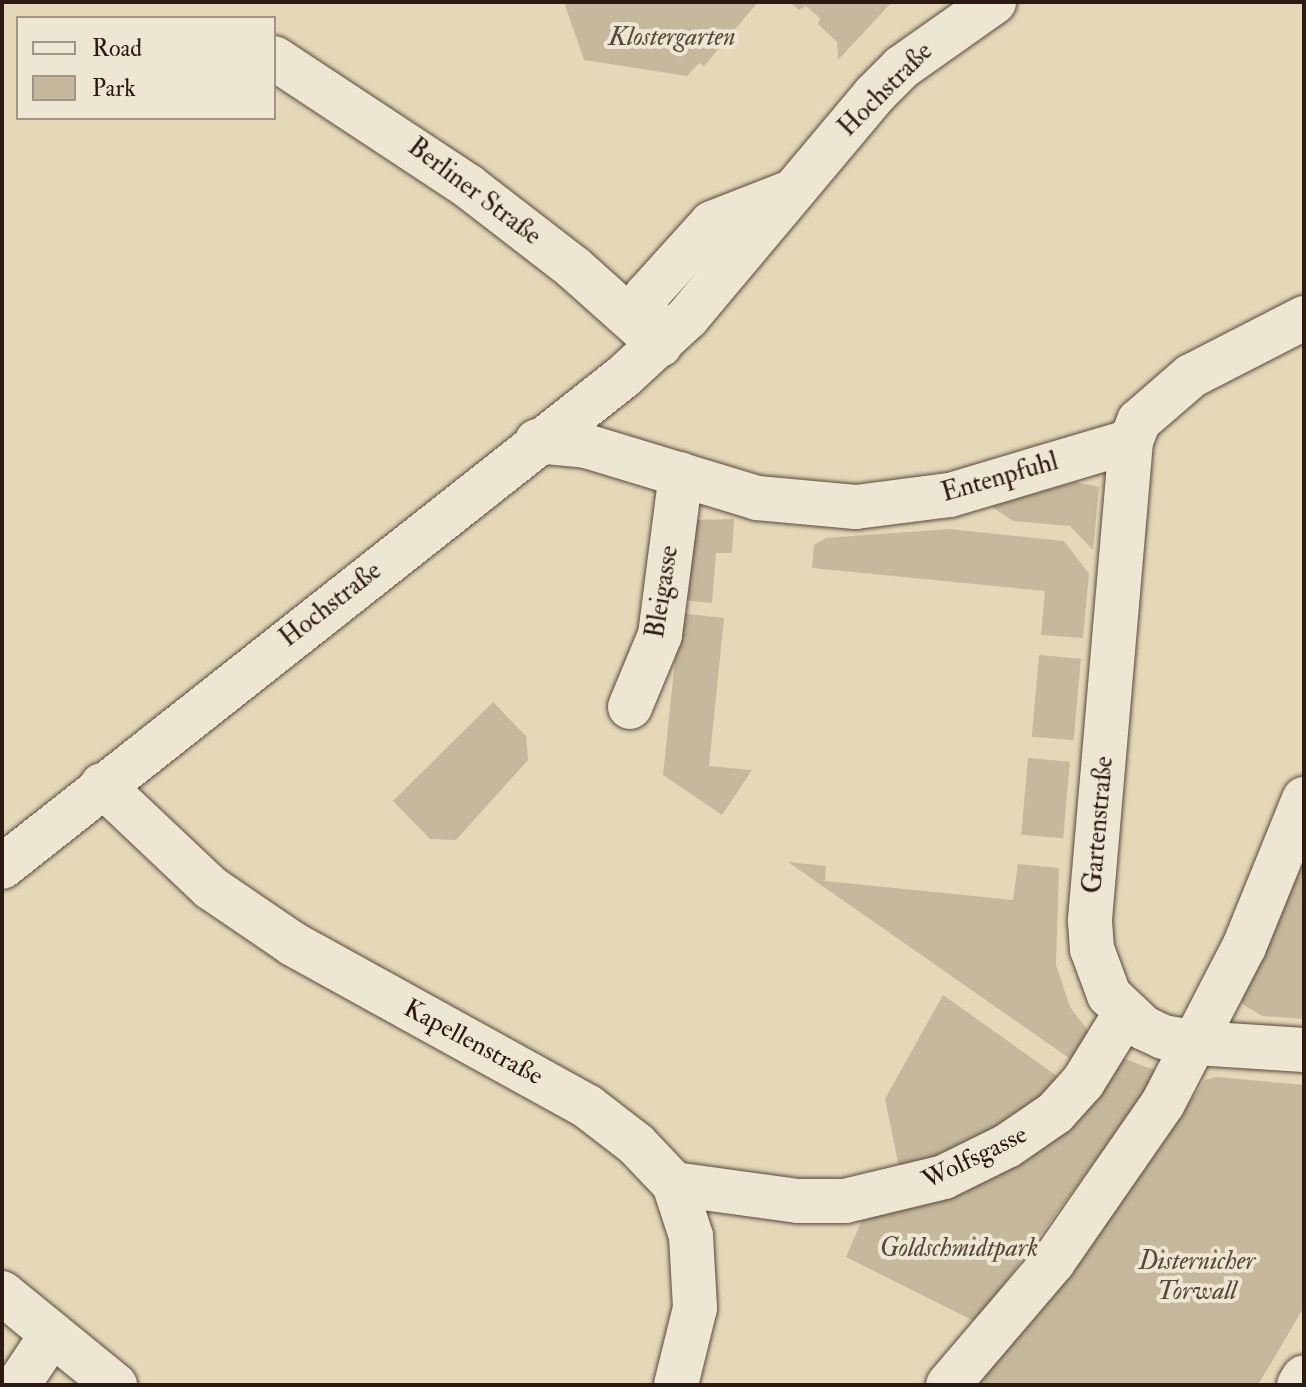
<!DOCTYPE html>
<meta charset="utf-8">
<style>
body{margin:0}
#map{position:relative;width:1306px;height:1387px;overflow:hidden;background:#e4d8b9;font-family:"IM FELL Double Pica",serif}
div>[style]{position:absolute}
.green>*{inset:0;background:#c5b89c;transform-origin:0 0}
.roads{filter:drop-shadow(0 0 2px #5a493b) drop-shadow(0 0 2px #5a493b)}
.street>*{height:44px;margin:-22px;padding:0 22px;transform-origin:22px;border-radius:22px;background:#ede6d2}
span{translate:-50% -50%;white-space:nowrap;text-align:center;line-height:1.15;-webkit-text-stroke:8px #ede6d2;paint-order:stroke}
.park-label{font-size:26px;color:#5a493b;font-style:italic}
.street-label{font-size:26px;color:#2c1911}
.frame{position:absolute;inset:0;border:4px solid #2c1911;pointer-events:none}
.legend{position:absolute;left:16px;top:16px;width:260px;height:104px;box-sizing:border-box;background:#ede6d2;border:2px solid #a09485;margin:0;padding:10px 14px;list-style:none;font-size:24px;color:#2c1911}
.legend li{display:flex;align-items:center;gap:16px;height:40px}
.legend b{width:40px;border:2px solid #a09485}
</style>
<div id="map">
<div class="green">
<i style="clip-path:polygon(564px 2px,758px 2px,704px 66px,699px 63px,687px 76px,584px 60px)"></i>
<i style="clip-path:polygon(790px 2px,892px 2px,838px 60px,837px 42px,818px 24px,820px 18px,806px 6px,799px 10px)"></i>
<i style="clip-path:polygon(1076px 482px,1099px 487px,1093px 550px,1070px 526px,1013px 521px,991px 506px)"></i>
<i style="clip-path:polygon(734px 519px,732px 553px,716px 553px,712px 603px,682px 600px,693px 520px)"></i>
<i style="clip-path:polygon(949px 529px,1064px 541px,1089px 574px,1083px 638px,1041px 635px,1045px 591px,812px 568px,814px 545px,826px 538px)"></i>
<i style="clip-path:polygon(680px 613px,724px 618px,709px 766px,752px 770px,722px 815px,663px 775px)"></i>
<i style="left:1039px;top:655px;width:42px;height:82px;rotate:5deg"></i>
<i style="clip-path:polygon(493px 702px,526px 736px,528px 760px,456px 840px,430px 839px,393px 801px)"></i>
<i style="left:1028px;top:758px;width:42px;height:77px;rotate:5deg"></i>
<i style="clip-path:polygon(788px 862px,826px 866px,825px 881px,1013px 900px,1018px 864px,1059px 868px,1056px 965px,1070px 1007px,1092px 1036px,1079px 1065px)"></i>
<i style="clip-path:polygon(1304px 862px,1304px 1019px,1262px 1016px,1241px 1003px)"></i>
<i style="clip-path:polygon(943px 995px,1064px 1081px,1046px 1101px,901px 1177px,885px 1099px)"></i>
<i style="clip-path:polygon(1120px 1057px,1157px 1071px,1147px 1091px,976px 1322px,846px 1257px,864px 1216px)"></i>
<i style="clip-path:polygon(1216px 1077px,1304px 1085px,1304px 1307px,1258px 1385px,978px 1385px,1132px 1186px,1205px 1080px)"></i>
</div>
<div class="roads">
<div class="street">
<i style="left:274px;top:58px;width:232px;rotate:33.4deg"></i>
<i style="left:468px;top:186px;width:134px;rotate:37.7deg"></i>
<i style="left:574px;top:268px;width:115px;rotate:41.8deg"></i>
<i style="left:1304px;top:318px;width:127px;rotate:152.8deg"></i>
<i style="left:1191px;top:376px;width:69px;rotate:139.1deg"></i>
<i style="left:1139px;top:421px;width:22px;rotate:112deg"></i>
<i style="left:1131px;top:441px;width:482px;rotate:94.9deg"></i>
<i style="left:1090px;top:921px;width:28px;rotate:86deg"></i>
<i style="left:1092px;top:949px;width:49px;rotate:69.7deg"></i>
<i style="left:1109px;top:995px;width:48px;rotate:43.3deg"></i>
<i style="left:1144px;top:1028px;width:21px;rotate:25deg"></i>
<i style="left:1163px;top:1037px;width:34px;rotate:10deg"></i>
<i style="left:1196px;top:1043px;width:108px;rotate:3.7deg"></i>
<i style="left:660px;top:345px;width:28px;rotate:-120deg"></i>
<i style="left:646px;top:321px;width:25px;rotate:-90deg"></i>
<i style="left:646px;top:296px;width:98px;rotate:-47.9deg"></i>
<i style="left:712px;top:223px;width:83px;rotate:-21.3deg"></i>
<i style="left:537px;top:441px;width:49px;rotate:5.8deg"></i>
<i style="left:586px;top:446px;width:179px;rotate:16.9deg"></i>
<i style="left:757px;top:498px;width:99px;rotate:5.2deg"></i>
<i style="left:856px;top:507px;width:95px;rotate:-7.3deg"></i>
<i style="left:950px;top:495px;width:189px;rotate:-16.6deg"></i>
<i style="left:630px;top:707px;width:78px;rotate:-67.4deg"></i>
<i style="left:660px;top:635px;width:162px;rotate:-82.6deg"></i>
<i style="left:102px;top:785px;width:150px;rotate:43.4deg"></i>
<i style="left:211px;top:888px;width:99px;rotate:34.3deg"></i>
<i style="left:293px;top:944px;width:337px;rotate:28.9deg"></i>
<i style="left:588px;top:1107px;width:61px;rotate:37.6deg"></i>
<i style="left:636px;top:1144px;width:55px;rotate:46.5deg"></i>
<i style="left:674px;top:1184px;width:55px;rotate:71.9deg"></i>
<i style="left:691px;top:1236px;width:72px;rotate:86.8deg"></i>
<i style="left:695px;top:1308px;width:79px;rotate:103.9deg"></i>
<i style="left:2px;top:867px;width:791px;rotate:-38.28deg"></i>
<i style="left:623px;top:377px;width:87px;rotate:-42.7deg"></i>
<i style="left:687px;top:318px;width:291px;rotate:-50deg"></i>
<i style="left:874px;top:95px;width:40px;rotate:-45deg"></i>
<i style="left:902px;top:67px;width:113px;rotate:-35.2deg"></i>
<i style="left:674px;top:1184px;width:125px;rotate:7.8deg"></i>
<i style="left:798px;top:1201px;width:47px"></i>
<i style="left:845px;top:1201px;width:102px;rotate:-13.6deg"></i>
<i style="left:944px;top:1177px;width:70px;rotate:-26.2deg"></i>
<i style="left:1007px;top:1146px;width:58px;rotate:-34.5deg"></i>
<i style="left:1055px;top:1113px;width:42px;rotate:-47.9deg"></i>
<i style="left:1083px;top:1082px;width:80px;rotate:-58.3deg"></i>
<i style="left:2px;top:1293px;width:146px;rotate:39.2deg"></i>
<i style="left:18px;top:1385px;width:61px;rotate:-56.3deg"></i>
<i style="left:948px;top:1385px;width:162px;rotate:-49.5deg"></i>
<i style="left:1053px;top:1262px;width:193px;rotate:-55.3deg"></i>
<i style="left:1163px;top:1103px;width:176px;rotate:-62.6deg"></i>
<i style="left:1244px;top:947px;width:160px;rotate:-67.9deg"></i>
<i style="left:1299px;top:1385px;width:9px;rotate:-58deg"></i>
</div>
</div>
<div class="park-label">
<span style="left:672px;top:38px">Klostergarten</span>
<span style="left:959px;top:1249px">Goldschmidtpark</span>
<span style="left:1197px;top:1277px">Disternicher<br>Torwall</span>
</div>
<div class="street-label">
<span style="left:886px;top:90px;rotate:-45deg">Hochstraße</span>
<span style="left:474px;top:192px;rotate:37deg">Berliner Straße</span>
<span style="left:1000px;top:478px;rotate:-16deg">Entenpfuhl</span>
<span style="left:663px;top:592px;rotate:-81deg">Bleigasse</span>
<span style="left:331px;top:605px;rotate:-38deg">Hochstraße</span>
<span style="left:1099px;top:825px;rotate:-85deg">Gartenstraße</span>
<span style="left:473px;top:1043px;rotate:28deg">Kapellenstraße</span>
<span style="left:975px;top:1158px;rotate:-26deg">Wolfsgasse</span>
</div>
<div class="frame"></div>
<ul class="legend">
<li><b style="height:10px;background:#ede6d2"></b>Road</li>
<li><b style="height:22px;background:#c5b89c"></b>Park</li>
</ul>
</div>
